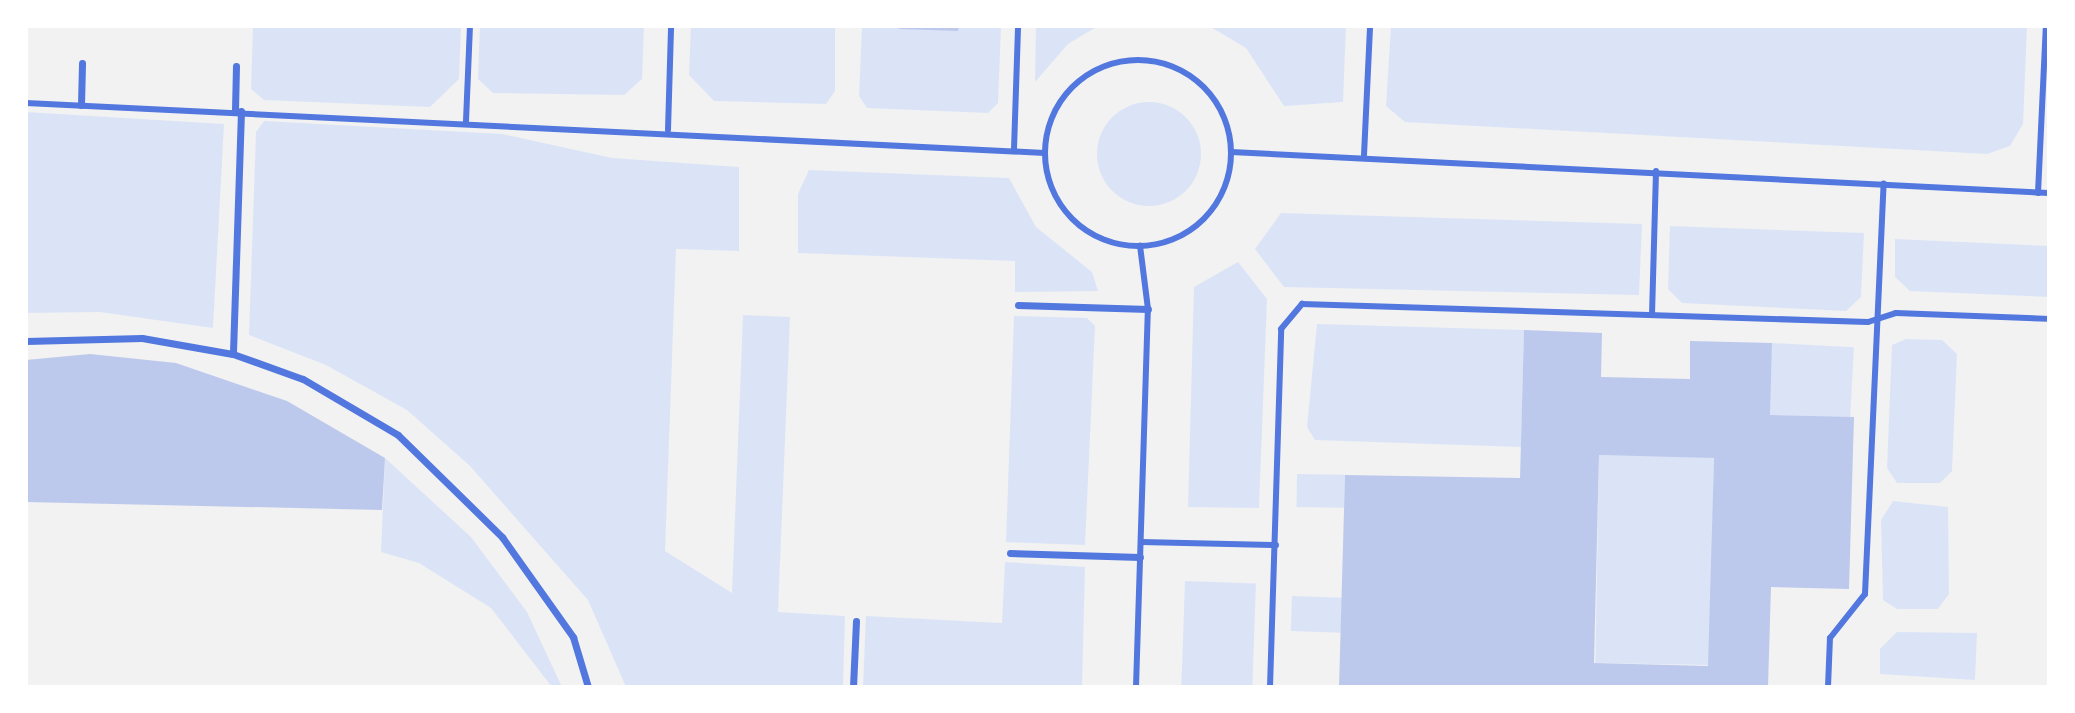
<!DOCTYPE html>
<style>
body{margin:0}
#map{position:relative;width:2075px;height:713px;overflow:hidden;background:#f2f2f2;font-family:"Noto Sans",sans-serif}
div>[style]{position:absolute}
.green>*{inset:0;background:#dbe4f7;transform-origin:0 0}
.round{border-radius:50%}
.building>*{inset:0;background:#bdc9ec}
.service>*{height:6px;margin:-3px;padding:0 3px;transform-origin:3px;border-radius:3px;background:#5277de}
.service>.ring{margin:-3px;padding:0;box-sizing:content-box;background:none;border:6px solid #5277de;border-radius:50%}
.pedestrian>*{height:7px;margin:-3.5px;padding:0 3.5px;transform-origin:3.5px;border-radius:3.5px;background:#5277de}
span{translate:-50% -50%;white-space:nowrap;text-align:center;line-height:1.15;-webkit-text-stroke:6px #fff;paint-order:stroke}
.frame{position:absolute;inset:0;border:28px solid #fff;pointer-events:none}
</style>
<div id="map">
<div class="green">
<i style="clip-path:polygon(253px 26px,461px 26px,459px 79px,430px 107px,264px 100px,251px 89px)"></i>
<i style="clip-path:polygon(480px 26px,644px 26px,642px 79px,624px 95px,493px 93px,478px 79px)"></i>
<i style="clip-path:polygon(691px 26px,835px 26px,835px 91px,826px 104px,714px 101px,689px 75px)"></i>
<i style="clip-path:polygon(959px 26px,1001px 26px,998px 103px,988px 113px,867px 108px,859px 96px,862px 28px)"></i>
<i style="clip-path:polygon(1036px 26px,1098px 26px,1068px 44px,1035px 82px)"></i>
<i style="clip-path:polygon(1209px 26px,1346px 26px,1343px 102px,1284px 106px,1246px 48px)"></i>
<i style="clip-path:polygon(1391px 26px,2027px 26px,2023px 124px,2010px 146px,1987px 154px,1405px 122px,1386px 106px)"></i>
<i class="round" style="left:1097px;top:102px;width:104px;height:104px"></i>
<i style="clip-path:polygon(26px 112px,224px 124px,213px 328px,100px 312px,26px 313px)"></i>
<i style="clip-path:polygon(264px 121px,502px 134px,612px 158px,739px 167px,739px 251px,676px 249px,665px 551px,732px 593px,743px 315px,790px 317px,778px 612px,845px 616px,843px 687px,626px 687px,588px 600px,470px 466px,407px 410px,326px 365px,249px 335px,256px 132px)"></i>
<i style="clip-path:polygon(809px 170px,1009px 178px,1036px 227px,1092px 272px,1098px 291px,1015px 292px,1015px 261px,798px 253px,798px 194px)"></i>
<i style="clip-path:polygon(1281px 213px,1642px 224px,1639px 295px,1284px 287px,1255px 249px)"></i>
<i style="clip-path:polygon(1670px 226px,1864px 233px,1861px 297px,1846px 311px,1682px 303px,1668px 289px)"></i>
<i style="clip-path:polygon(1895px 239px,2049px 246px,2049px 297px,1910px 291px,1895px 277px)"></i>
<i style="clip-path:polygon(1238px 262px,1267px 299px,1259px 508px,1188px 507px,1194px 287px)"></i>
<i style="clip-path:polygon(1014px 316px,1087px 318px,1095px 326px,1085px 545px,1006px 542px)"></i>
<i style="clip-path:polygon(1317px 324px,1524px 330px,1521px 447px,1315px 440px,1307px 427px)"></i>
<i style="clip-path:polygon(1906px 339px,1942px 340px,1957px 354px,1952px 471px,1940px 483px,1897px 483px,1887px 468px,1892px 345px)"></i>
<i style="left:1772px;top:343px;width:82px;height:72px;rotate:3deg"></i>
<i style="left:1599px;top:455px;width:115px;height:208px;rotate:1deg"></i>
<i style="clip-path:polygon(385px 458px,471px 537px,527px 612px,562px 687px,552px 687px,491px 608px,419px 563px,381px 552px)"></i>
<i style="left:1297px;top:474px;width:48px;height:33px;rotate:1deg"></i>
<i style="clip-path:polygon(1893px 501px,1948px 507px,1949px 594px,1938px 609px,1897px 609px,1883px 600px,1881px 520px)"></i>
<i style="clip-path:polygon(1005px 562px,1085px 567px,1082px 687px,863px 687px,866px 616px,1002px 623px)"></i>
<i style="left:1185px;top:581px;width:71px;height:106px;rotate:2deg"></i>
<i style="left:1292px;top:596px;width:50px;height:35px;rotate:2deg"></i>
<i style="clip-path:polygon(1897px 632px,1977px 633px,1975px 680px,1880px 674px,1880px 649px)"></i>
</div>
<div class="building">
<i style="clip-path:polygon(899px 26px,959px 26px,958px 31px,899px 29px)"></i>
<i style="clip-path:polygon(evenodd,1524px 330px,1602px 333px,1601px 377px,1690px 379px,1690px 341px,1772px 343px,1770px 415px,1854px 417px,1849px 589px,1771px 587px,1768px 687px,1339px 687px,1345px 475px,1520px 478px,1524px 330px,1599px 455px,1714px 458px,1708px 666px,1594px 663px,1599px 455px)"></i>
<i style="clip-path:polygon(90px 354px,176px 363px,287px 401px,385px 458px,382px 510px,26px 502px,26px 360px)"></i>
</div>
<div class="service">
<i class="ring" style="left:1045px;top:60px;width:180px;height:180px"></i>
<i style="left:26px;top:103px;width:1020px;rotate:2.81deg"></i>
<i style="left:466px;top:121px;width:95px;rotate:-87.6deg"></i>
<i style="left:668px;top:130px;width:104px;rotate:-88.3deg"></i>
<i style="left:1014px;top:149px;width:123px;rotate:-88.1deg"></i>
<i style="left:1231px;top:152px;width:819px;rotate:2.87deg"></i>
<i style="left:1364px;top:155px;width:129px;rotate:-87.3deg"></i>
<i style="left:2038px;top:193px;width:167px;rotate:-87.3deg"></i>
<i style="left:1652px;top:315px;width:144px;rotate:-88.4deg"></i>
<i style="left:1141px;top:542px;width:135px;rotate:1.3deg"></i>
<i style="left:1136px;top:687px;width:378px;rotate:-88.2deg"></i>
<i style="left:1148px;top:309px;width:64px;rotate:-97.2deg"></i>
<i style="left:1270px;top:687px;width:358px;rotate:-88.2deg"></i>
<i style="left:1281px;top:329px;width:33px;rotate:-50deg"></i>
<i style="left:1302px;top:304px;width:566px;rotate:1.82deg"></i>
<i style="left:1868px;top:322px;width:29px;rotate:-18deg"></i>
<i style="left:1896px;top:313px;width:153px;rotate:2.2deg"></i>
<i style="left:1828px;top:687px;width:49px;rotate:-87.7deg"></i>
<i style="left:1830px;top:638px;width:56px;rotate:-51.5deg"></i>
<i style="left:1865px;top:594px;width:411px;rotate:-87.4deg"></i>
</div>
<div class="pedestrian">
<i style="left:81px;top:105px;width:42px;rotate:-88.6deg"></i>
<i style="left:235px;top:110px;width:44px;rotate:-88.7deg"></i>
<i style="left:241px;top:111px;width:243px;rotate:91.9deg"></i>
<i style="left:233px;top:354px;width:74px;rotate:19.7deg"></i>
<i style="left:303px;top:379px;width:110px;rotate:30.5deg"></i>
<i style="left:398px;top:435px;width:146px;rotate:44.4deg"></i>
<i style="left:502px;top:537px;width:123px;rotate:54.6deg"></i>
<i style="left:573px;top:637px;width:52px;rotate:73.3deg"></i>
<i style="left:1018px;top:305px;width:130px;rotate:1.8deg"></i>
<i style="left:26px;top:341px;width:116px;rotate:-1.5deg"></i>
<i style="left:142px;top:338px;width:92px;rotate:10deg"></i>
<i style="left:1010px;top:553px;width:130px;rotate:1.8deg"></i>
<i style="left:853px;top:687px;width:66px;rotate:-87.4deg"></i>
</div>
<div class="frame"></div>
</div>
